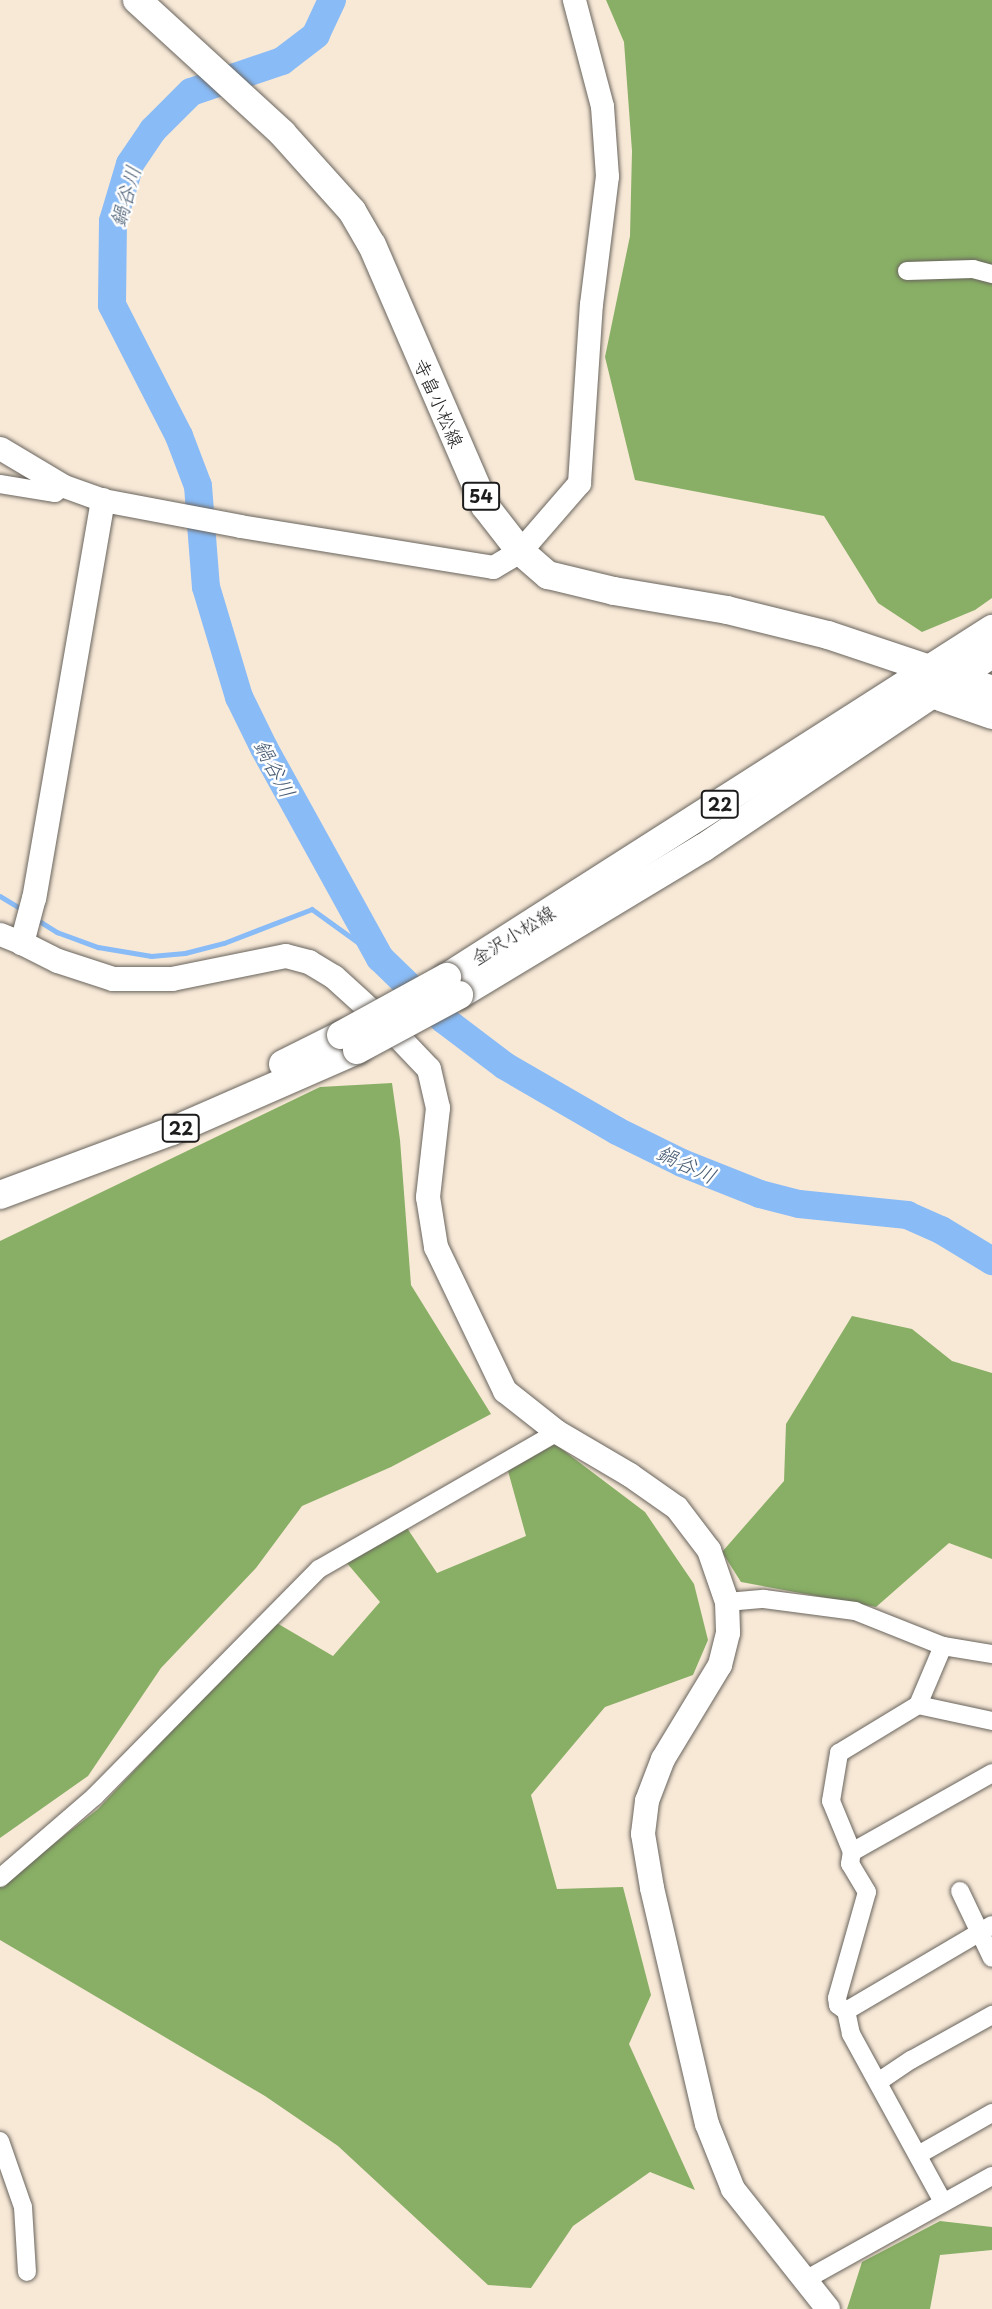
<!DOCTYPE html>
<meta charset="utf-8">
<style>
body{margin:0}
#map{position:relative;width:992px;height:2309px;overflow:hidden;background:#f8e9d7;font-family:"Playpen Sans","Klee One",sans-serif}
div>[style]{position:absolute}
.forest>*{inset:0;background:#88af65}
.stream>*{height:4.5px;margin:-2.25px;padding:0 2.25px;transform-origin:2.25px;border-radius:2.25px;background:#89bbf6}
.river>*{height:28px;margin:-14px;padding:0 14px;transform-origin:14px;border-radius:14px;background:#89bbf6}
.roads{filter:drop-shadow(0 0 2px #69645d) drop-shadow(0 0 2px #69645d)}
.minor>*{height:18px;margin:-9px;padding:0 9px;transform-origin:9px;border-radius:9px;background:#fff}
.tertiary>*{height:23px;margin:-11.5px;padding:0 11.5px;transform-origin:11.5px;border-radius:11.5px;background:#fff}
.secondary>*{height:24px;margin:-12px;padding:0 12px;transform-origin:12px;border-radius:12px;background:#fff}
.primary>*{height:28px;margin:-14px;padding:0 14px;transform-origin:14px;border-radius:14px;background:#fff}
.bridges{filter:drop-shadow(0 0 2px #69645d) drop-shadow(0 0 2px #69645d)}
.primary-bridge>*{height:28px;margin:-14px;padding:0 14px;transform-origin:14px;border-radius:14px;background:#fff}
span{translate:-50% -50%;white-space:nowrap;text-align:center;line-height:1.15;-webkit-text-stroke:5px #fff;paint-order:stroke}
.shield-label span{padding:2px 5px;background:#fff;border:2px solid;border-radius:5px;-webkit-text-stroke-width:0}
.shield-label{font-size:18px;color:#1c1c1c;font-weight:700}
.street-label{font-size:19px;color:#1c1c1c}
.water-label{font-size:21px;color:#485c73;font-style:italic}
</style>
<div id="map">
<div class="forest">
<i style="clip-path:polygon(606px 0,992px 0,992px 598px,975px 610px,922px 632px,878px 603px,824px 516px,635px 480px,605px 357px,630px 236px,632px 151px,624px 42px)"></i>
<i style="clip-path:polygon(392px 1083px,400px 1140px,411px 1285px,491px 1414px,391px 1467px,302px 1506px,256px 1568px,161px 1668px,88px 1776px,0 1838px,0 1241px,320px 1087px)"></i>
<i style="clip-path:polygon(852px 1316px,912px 1329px,952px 1361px,992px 1373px,992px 1559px,949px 1543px,876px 1607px,741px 1582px,722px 1552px,784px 1481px,786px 1424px)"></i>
<i style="clip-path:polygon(555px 1444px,645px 1512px,694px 1584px,708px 1640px,693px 1675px,605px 1707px,531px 1795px,557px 1889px,623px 1887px,651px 1995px,629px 2044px,695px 2190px,650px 2172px,573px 2226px,531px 2288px,488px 2285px,338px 2146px,265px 2096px,0 1940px,0 1886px,98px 1809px,275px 1622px,333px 1656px,380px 1602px,346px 1562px,407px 1528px,437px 1573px,526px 1536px,508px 1471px)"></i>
<i style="clip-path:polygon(940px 2221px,992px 2227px,992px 2250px,940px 2255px,930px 2309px,847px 2309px,862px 2262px)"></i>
</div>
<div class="stream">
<i style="left:0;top:896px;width:27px;rotate:31deg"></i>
<i style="left:36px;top:919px;width:25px;rotate:32deg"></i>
<i style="left:57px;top:932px;width:44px;rotate:20.1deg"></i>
<i style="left:98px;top:947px;width:54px;rotate:9.6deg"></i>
<i style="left:151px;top:956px;width:34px;rotate:-5deg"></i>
<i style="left:185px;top:953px;width:40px;rotate:-14.4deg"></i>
<i style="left:224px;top:943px;width:94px;rotate:-21.1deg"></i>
<i style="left:312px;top:909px;width:84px;rotate:35.8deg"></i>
</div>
<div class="river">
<i style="left:332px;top:0;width:38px;rotate:115deg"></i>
<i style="left:316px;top:35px;width:43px;rotate:142.6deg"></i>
<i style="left:282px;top:61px;width:96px;rotate:161.2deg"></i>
<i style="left:191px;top:92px;width:54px;rotate:135deg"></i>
<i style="left:153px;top:130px;width:41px;rotate:124.1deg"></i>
<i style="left:130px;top:164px;width:59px;rotate:106.6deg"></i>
<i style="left:113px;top:221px;width:84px;rotate:90.7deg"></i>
<i style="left:112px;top:305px;width:147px;rotate:62.9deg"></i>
<i style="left:179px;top:436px;width:53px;rotate:69.2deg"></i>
<i style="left:198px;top:486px;width:101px;rotate:85.5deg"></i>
<i style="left:206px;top:587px;width:115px;rotate:73.3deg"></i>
<i style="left:239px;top:697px;width:57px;rotate:63.9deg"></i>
<i style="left:264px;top:748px;width:240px;rotate:61.1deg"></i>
<i style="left:380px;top:958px;width:88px;rotate:44.1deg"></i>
<i style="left:443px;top:1019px;width:78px;rotate:37.2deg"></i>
<i style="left:505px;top:1066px;width:129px;rotate:30.1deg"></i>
<i style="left:617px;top:1131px;width:72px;rotate:26.2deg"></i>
<i style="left:682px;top:1163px;width:84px;rotate:21.7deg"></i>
<i style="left:760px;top:1194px;width:40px;rotate:14.4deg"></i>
<i style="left:799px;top:1204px;width:109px;rotate:5.8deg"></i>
<i style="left:907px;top:1215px;width:37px;rotate:24deg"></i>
<i style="left:941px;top:1230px;width:60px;rotate:31.3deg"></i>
</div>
<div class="roads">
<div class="minor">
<i style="left:907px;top:271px;width:66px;rotate:-1.7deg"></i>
<i style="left:973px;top:269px;width:20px;rotate:15deg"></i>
<i style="left:0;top:484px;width:56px;rotate:9.3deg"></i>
<i style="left:55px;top:493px;width:11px;rotate:-38deg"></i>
<i style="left:727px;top:1602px;width:37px;rotate:-5deg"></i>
<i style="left:764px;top:1599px;width:92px;rotate:7.5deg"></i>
<i style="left:855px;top:1611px;width:95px;rotate:21.7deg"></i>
<i style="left:943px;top:1646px;width:50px;rotate:9.3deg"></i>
<i style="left:918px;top:1705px;width:64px;rotate:-67deg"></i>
<i style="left:852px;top:1852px;width:161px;rotate:-29.4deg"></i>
<i style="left:0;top:1878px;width:125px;rotate:-40.8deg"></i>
<i style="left:95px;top:1796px;width:319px;rotate:-45.4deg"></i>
<i style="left:319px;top:1569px;width:275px;rotate:-29.9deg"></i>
<i style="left:960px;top:1891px;width:74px;rotate:64.5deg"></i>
<i style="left:846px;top:2011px;width:10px;rotate:-143deg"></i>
<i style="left:838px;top:2005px;width:7px;rotate:-98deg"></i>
<i style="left:837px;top:1998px;width:110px;rotate:-74.2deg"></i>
<i style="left:867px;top:1892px;width:33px;rotate:-121deg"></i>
<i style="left:850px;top:1864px;width:12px;rotate:-81deg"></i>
<i style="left:852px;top:1852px;width:55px;rotate:-112.4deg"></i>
<i style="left:831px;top:1801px;width:49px;rotate:-80.5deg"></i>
<i style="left:839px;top:1753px;width:92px;rotate:-31.3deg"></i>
<i style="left:918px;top:1705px;width:76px;rotate:12.2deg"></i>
<i style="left:878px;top:2082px;width:40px;rotate:-34deg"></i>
<i style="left:911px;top:2060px;width:93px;rotate:-29.1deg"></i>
<i style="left:0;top:2141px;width:70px;rotate:70.8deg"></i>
<i style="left:23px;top:2207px;width:65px;rotate:86.5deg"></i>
<i style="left:918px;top:2155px;width:85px;rotate:-29.6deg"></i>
<i style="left:943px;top:2202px;width:192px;rotate:-118.7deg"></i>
<i style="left:851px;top:2034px;width:24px;rotate:-102deg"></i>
<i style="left:846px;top:2011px;width:169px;rotate:-30.5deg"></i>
<i style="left:805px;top:2280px;width:214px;rotate:-29.1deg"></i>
</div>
<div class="tertiary">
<i style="left:0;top:448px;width:74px;rotate:30.7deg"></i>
<i style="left:64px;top:486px;width:41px;rotate:19.7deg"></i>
<i style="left:103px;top:500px;width:139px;rotate:10.7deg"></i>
<i style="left:240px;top:526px;width:256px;rotate:9.2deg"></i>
<i style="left:493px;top:567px;width:31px;rotate:-31deg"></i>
<i style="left:520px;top:551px;width:90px;rotate:-49.1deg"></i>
<i style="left:579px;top:483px;width:179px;rotate:-86.2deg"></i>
<i style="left:591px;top:304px;width:129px;rotate:-82.9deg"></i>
<i style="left:607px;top:176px;width:70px;rotate:-94.1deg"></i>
<i style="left:602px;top:106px;width:110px;rotate:-104.8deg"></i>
<i style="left:0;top:934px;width:24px;rotate:22deg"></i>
</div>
<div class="secondary">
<i style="left:103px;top:500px;width:404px;rotate:99.8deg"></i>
<i style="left:34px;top:898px;width:47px;rotate:104.9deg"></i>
<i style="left:22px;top:943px;width:40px;rotate:26.6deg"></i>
<i style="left:58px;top:961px;width:58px;rotate:18.1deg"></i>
<i style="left:113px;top:979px;width:59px"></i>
<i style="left:172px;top:979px;width:116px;rotate:-11.4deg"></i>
<i style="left:286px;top:956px;width:24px;rotate:15deg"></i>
<i style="left:309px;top:962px;width:29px;rotate:31deg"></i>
<i style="left:334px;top:977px;width:73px;rotate:42.2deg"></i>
<i style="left:388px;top:1026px;width:59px;rotate:46.4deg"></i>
<i style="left:429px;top:1069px;width:40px;rotate:77deg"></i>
<i style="left:438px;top:1108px;width:90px;rotate:96.4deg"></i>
<i style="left:428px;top:1197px;width:51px;rotate:80.9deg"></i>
<i style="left:436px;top:1247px;width:160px;rotate:64.4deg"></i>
<i style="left:505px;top:1391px;width:66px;rotate:38.3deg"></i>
<i style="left:557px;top:1432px;width:85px;rotate:30.5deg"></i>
<i style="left:630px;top:1475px;width:57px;rotate:35.1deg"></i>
<i style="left:677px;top:1508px;width:53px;rotate:52.7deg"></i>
<i style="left:709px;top:1550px;width:55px;rotate:70.9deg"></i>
<i style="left:727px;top:1602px;width:31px;rotate:88deg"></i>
<i style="left:728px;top:1633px;width:33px;rotate:104deg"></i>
<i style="left:720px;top:1665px;width:110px;rotate:121.2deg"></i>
<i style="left:663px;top:1759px;width:45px;rotate:110.9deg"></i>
<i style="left:647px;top:1801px;width:33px;rotate:97deg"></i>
<i style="left:643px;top:1834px;width:55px;rotate:80.5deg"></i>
<i style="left:652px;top:1888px;width:242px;rotate:76.9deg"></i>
<i style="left:707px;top:2124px;width:70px;rotate:68.2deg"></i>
<i style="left:733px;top:2189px;width:153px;rotate:51.6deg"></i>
</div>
<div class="primary">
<i style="left:137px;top:0;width:197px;rotate:42.5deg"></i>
<i style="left:282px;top:133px;width:105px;rotate:48.1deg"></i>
<i style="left:352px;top:211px;width:39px;rotate:60deg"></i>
<i style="left:372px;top:245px;width:284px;rotate:66.6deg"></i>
<i style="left:485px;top:506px;width:57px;rotate:52.1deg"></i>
<i style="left:520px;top:551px;width:37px;rotate:41deg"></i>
<i style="left:548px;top:575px;width:68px;rotate:13.6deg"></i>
<i style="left:614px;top:591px;width:115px;rotate:9.5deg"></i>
<i style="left:727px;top:610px;width:104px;rotate:13.9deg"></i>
<i style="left:828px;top:635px;width:173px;rotate:18.5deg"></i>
<i style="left:922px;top:683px;width:15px;rotate:48deg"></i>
<i style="left:932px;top:694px;width:64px;rotate:19.3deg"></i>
<i style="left:447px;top:977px;width:647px;rotate:-32.56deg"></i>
<i style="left:459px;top:995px;width:285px;rotate:-31.1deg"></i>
<i style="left:703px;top:848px;width:348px;rotate:-33.9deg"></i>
<i style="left:283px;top:1064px;width:65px;rotate:-26.6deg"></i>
<i style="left:0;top:1195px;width:184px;rotate:-20.4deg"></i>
<i style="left:172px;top:1131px;width:202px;rotate:-23.6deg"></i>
</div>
</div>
<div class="bridges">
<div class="primary-bridge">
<i style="left:341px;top:1035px;width:121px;rotate:-28.7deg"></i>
<i style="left:357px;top:1050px;width:116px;rotate:-28.3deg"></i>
</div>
</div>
<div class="shield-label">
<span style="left:481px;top:496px">54</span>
<span style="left:720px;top:804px">22</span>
<span style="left:181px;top:1128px">22</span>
</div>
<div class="street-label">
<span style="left:439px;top:403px;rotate:66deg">寺畠小松線</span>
<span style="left:513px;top:935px;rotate:-32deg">金沢小松線</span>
</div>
<div class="water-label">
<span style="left:124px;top:196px;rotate:-74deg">鍋谷川</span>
<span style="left:276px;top:768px;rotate:62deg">鍋谷川</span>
<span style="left:687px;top:1163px;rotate:25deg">鍋谷川</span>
</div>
</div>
